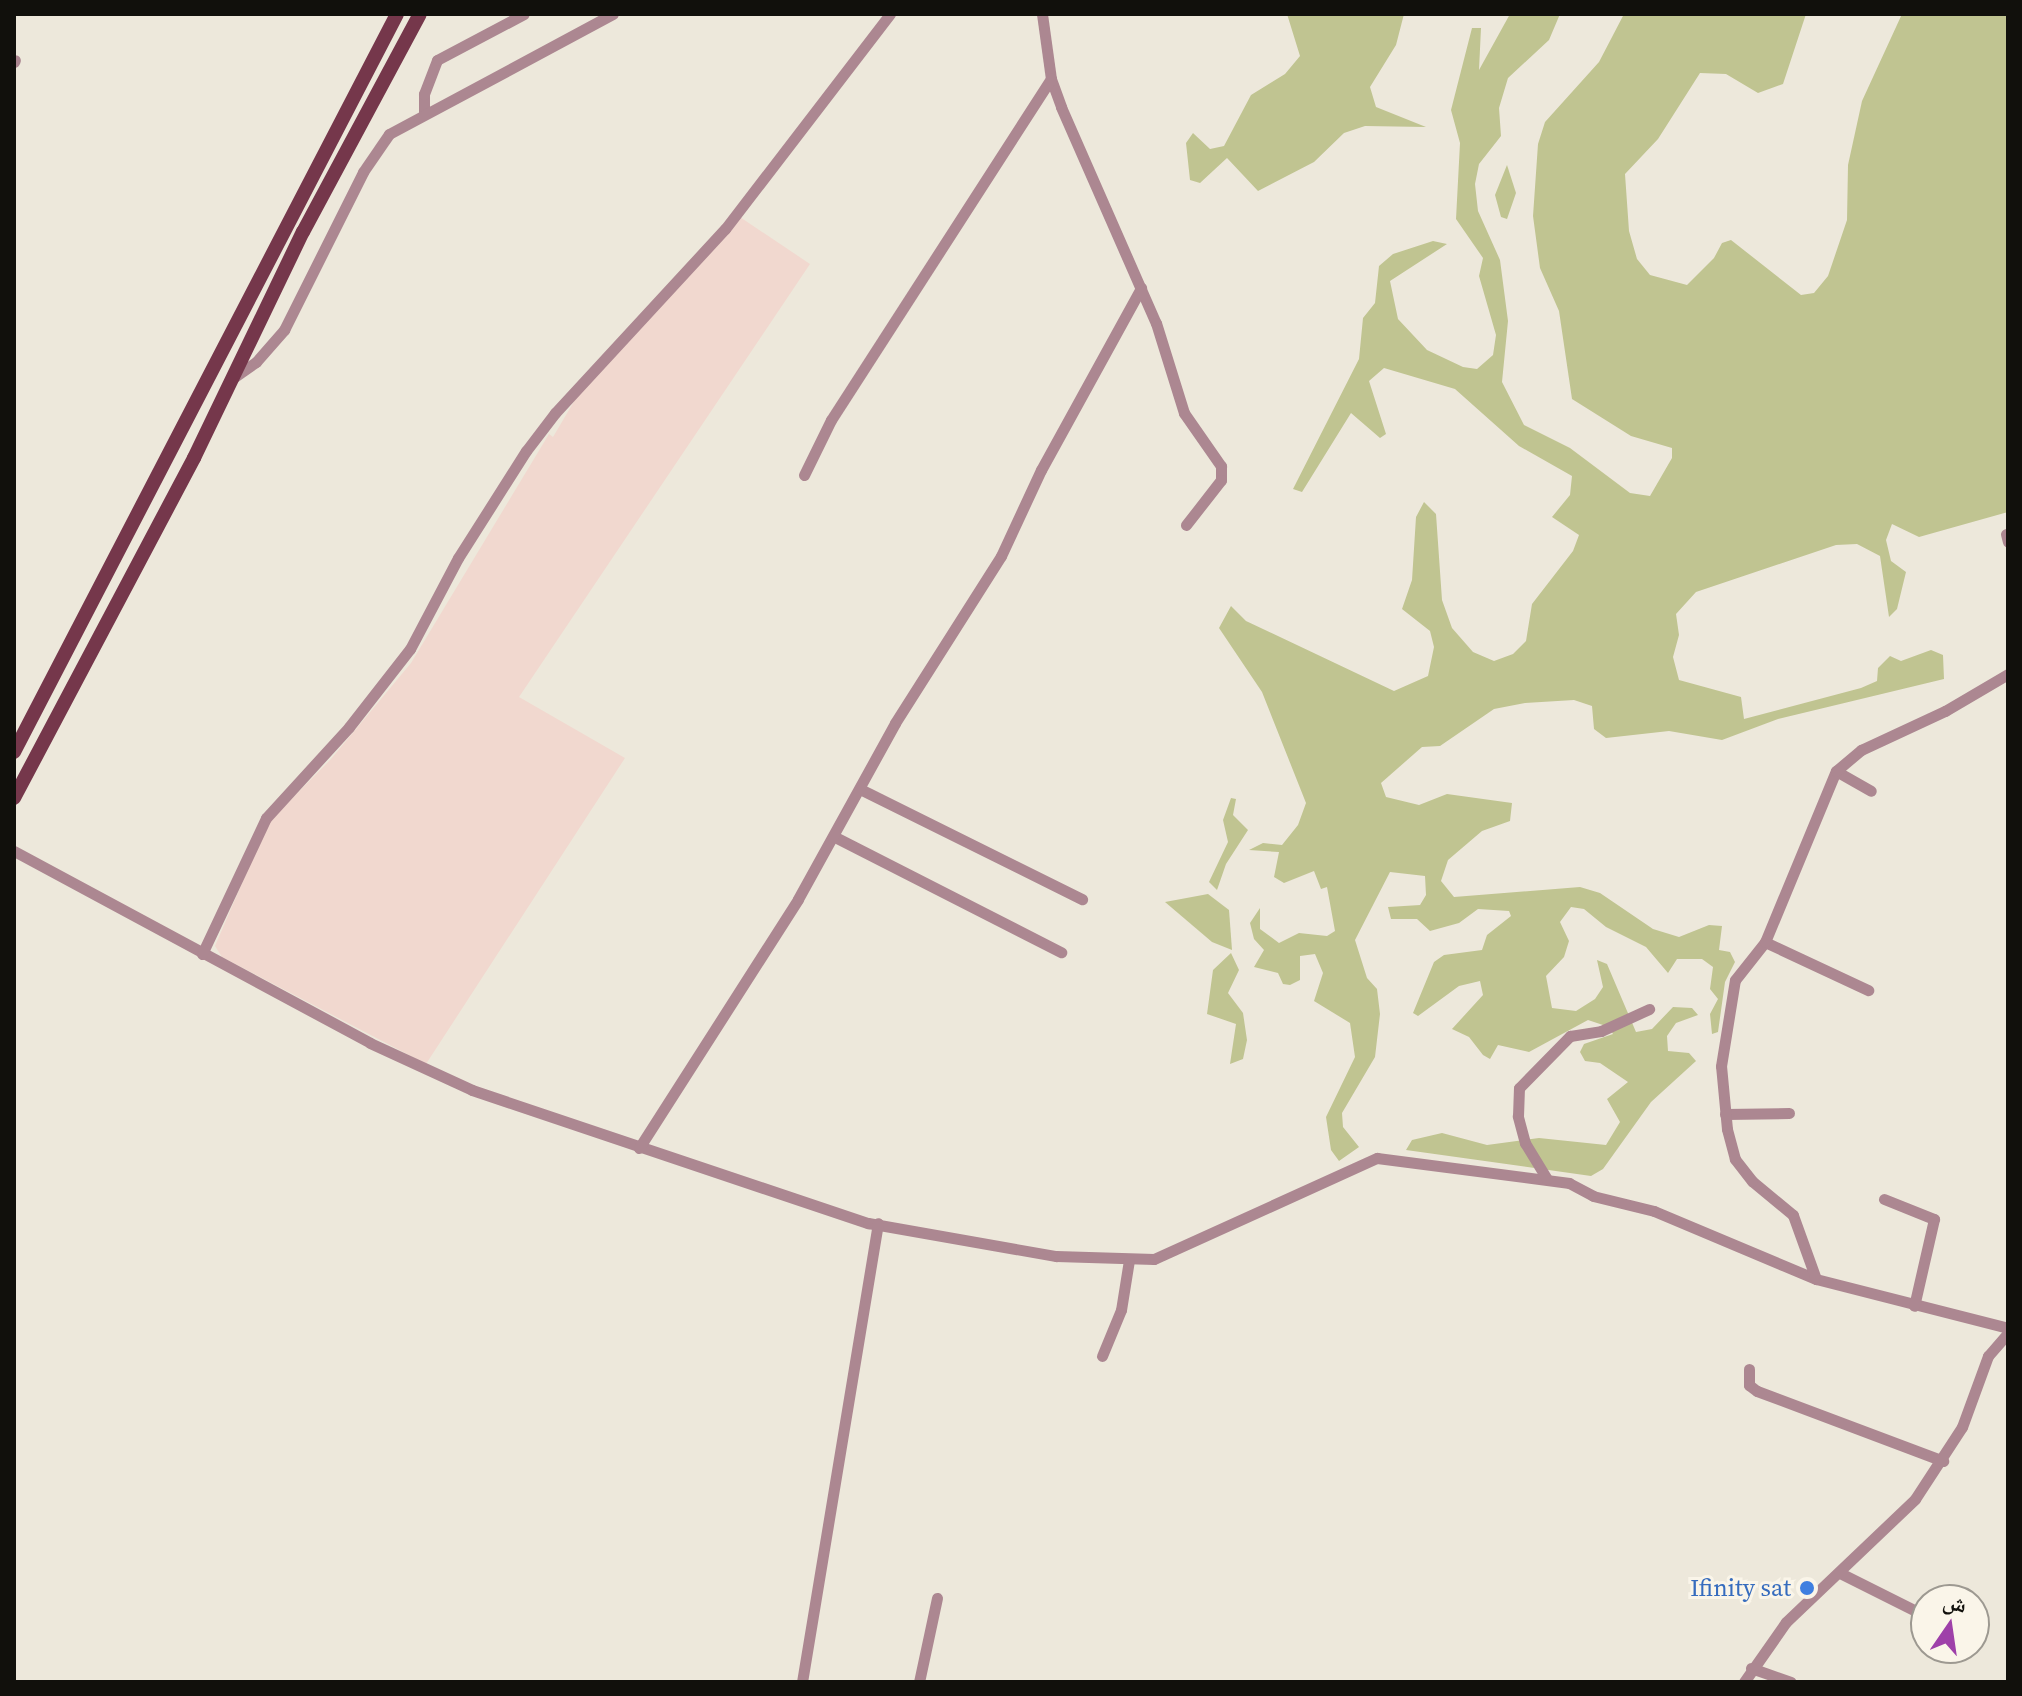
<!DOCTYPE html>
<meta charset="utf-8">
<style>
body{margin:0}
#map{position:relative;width:2022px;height:1696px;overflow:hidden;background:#ede8db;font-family:"Source Serif 4","Noto Naskh Arabic",serif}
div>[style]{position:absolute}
.industrial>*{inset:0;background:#f1d8cf}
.green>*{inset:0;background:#c0c491}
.minor>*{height:11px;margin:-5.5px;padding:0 5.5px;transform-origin:5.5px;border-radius:5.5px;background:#ac8791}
.major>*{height:14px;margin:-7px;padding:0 7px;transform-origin:7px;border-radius:7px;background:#75374b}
.dots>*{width:22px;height:22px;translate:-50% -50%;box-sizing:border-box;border:4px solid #faf5e9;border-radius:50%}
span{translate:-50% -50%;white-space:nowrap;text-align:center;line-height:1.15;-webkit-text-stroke:6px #faf5e9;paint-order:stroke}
.shop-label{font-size:24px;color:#366cbe}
.right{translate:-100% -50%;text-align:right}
.frame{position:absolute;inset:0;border:16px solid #11100c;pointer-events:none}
.north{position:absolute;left:1910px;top:1584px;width:80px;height:80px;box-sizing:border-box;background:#faf5e9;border:2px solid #9d9991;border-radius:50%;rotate:13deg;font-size:22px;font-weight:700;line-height:32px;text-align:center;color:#11100c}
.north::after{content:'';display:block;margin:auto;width:28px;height:36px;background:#9e40a9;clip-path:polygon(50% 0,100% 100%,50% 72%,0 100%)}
</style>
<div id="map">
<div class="industrial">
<i style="clip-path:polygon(734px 213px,810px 264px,519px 697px,625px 758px,426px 1064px,222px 957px,215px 946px,268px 823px,331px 759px,411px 663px,549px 434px,553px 437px,579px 393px,639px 330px)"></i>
</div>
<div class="green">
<i style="clip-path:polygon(1287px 14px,1404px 14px,1396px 45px,1370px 87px,1376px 107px,1426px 127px,1365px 126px,1344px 133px,1314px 162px,1258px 191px,1227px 158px,1200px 183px,1190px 180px,1186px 143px,1193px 133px,1210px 149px,1224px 146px,1251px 95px,1285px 74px,1300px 56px)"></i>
<i style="clip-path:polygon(1510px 14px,1560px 14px,1549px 40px,1508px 78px,1499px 108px,1501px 136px,1479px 164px,1475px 184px,1478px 211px,1500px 260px,1508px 321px,1502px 382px,1524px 425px,1570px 448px,1630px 493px,1650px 496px,1672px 458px,1672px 448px,1631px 436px,1572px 399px,1559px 311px,1540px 268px,1533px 216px,1538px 144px,1545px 122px,1599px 62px,1624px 14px,1806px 14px,1783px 84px,1758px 93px,1726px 74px,1700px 73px,1658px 139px,1625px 174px,1629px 231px,1637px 259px,1650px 275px,1687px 285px,1714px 258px,1722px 243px,1731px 240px,1801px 295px,1814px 293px,1828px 276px,1847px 220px,1848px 165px,1862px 101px,1902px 14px,2008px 14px,2008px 512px,1919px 537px,1892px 524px,1886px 540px,1891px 561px,1906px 572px,1897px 609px,1889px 617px,1880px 556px,1857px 544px,1836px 545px,1696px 592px,1676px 614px,1679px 635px,1673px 657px,1679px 680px,1741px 697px,1744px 719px,1861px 688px,1877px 681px,1878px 668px,1890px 656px,1901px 661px,1931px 650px,1943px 655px,1944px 679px,1778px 719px,1722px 740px,1669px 731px,1606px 738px,1594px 729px,1592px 706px,1574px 700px,1525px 703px,1494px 709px,1440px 746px,1422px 747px,1381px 783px,1386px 797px,1419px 805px,1447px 794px,1512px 803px,1510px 821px,1482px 831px,1448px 860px,1441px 881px,1454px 897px,1580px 887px,1600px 893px,1653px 929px,1679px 937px,1709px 925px,1722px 926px,1719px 950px,1730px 952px,1735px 962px,1725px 982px,1718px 1032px,1712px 1034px,1710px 1014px,1718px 999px,1710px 989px,1713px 967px,1702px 959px,1677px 959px,1668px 973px,1646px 947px,1606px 927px,1584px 909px,1571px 907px,1560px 922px,1569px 941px,1564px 957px,1546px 976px,1552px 1008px,1576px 1011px,1595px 999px,1603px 987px,1597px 960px,1607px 964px,1636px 1032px,1652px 1029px,1673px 1007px,1692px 1008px,1698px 1015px,1676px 1023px,1667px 1036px,1668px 1051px,1689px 1053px,1696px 1061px,1651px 1102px,1603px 1169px,1591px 1176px,1406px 1150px,1412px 1140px,1442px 1133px,1487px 1145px,1539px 1138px,1606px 1145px,1620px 1122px,1607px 1099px,1628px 1082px,1600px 1063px,1585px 1061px,1580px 1052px,1584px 1044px,1613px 1034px,1609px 1027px,1588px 1020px,1529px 1052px,1498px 1045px,1490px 1059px,1483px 1055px,1469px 1037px,1452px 1029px,1483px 995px,1480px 981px,1459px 986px,1418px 1016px,1413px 1013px,1434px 962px,1444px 955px,1482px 950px,1487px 935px,1511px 916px,1509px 911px,1478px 909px,1459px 923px,1430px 931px,1417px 919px,1391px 919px,1388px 907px,1420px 905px,1426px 895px,1425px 876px,1390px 872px,1355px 940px,1367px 978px,1377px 989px,1380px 1014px,1375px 1057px,1342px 1113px,1343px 1127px,1359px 1147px,1339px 1161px,1331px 1150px,1326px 1117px,1355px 1057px,1350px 1023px,1314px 1001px,1323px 973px,1315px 954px,1300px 956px,1300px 980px,1290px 985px,1283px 984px,1278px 973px,1254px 967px,1264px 950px,1254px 939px,1250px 923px,1260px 908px,1260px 929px,1279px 943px,1299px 933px,1327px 936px,1335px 931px,1327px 887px,1321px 889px,1314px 871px,1284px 883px,1274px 877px,1279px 852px,1249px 850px,1263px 843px,1282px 845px,1298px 825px,1306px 803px,1262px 692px,1219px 628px,1231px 606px,1246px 621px,1394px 691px,1428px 676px,1434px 647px,1430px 631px,1402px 609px,1412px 580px,1416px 517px,1424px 502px,1436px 514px,1442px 600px,1452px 628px,1473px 652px,1494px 661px,1513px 654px,1526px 641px,1532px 604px,1573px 551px,1579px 535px,1552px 517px,1570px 495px,1572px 476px,1519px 446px,1455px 389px,1384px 368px,1369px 381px,1386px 434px,1380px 438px,1351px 413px,1302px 492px,1293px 489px,1359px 359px,1363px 318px,1375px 303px,1379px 266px,1393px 254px,1433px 241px,1447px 244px,1390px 281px,1398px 319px,1427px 350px,1463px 367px,1477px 369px,1493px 355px,1496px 335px,1479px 276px,1483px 258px,1456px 219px,1460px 143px,1451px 110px,1472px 28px,1481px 28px,1479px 70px)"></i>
<i style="clip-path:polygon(1507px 165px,1516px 193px,1507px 219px,1501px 217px,1495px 195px)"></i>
<i style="clip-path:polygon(1231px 798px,1236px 799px,1233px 815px,1248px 830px,1226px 864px,1217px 890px,1209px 882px,1228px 842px,1223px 820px)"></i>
<i style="clip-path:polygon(1208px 894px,1229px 910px,1232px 950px,1212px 942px,1165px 902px)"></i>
<i style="clip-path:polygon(1231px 953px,1239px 970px,1228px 993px,1243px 1013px,1247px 1040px,1243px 1059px,1230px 1064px,1236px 1024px,1207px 1014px,1213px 970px)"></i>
</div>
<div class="minor">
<i style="left:1042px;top:14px;width:66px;rotate:82.1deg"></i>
<i style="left:1051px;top:79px;width:30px;rotate:70deg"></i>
<i style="left:1061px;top:107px;width:236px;rotate:66.3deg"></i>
<i style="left:1156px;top:323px;width:94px;rotate:72.7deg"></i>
<i style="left:1184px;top:413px;width:65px;rotate:55.1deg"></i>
<i style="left:1221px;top:466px;width:14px;rotate:90deg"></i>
<i style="left:1221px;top:480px;width:57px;rotate:127.9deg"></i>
<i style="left:14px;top:62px;width:2px;rotate:-63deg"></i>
<i style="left:424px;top:112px;width:18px;rotate:-90deg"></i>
<i style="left:424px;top:94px;width:36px;rotate:-69deg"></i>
<i style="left:437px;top:60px;width:98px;rotate:-27.9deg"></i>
<i style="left:233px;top:378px;width:28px;rotate:-35deg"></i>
<i style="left:256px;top:362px;width:43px;rotate:-48.8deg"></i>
<i style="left:284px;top:330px;width:177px;rotate:-63.4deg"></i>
<i style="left:363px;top:172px;width:46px;rotate:-55.6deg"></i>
<i style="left:389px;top:134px;width:254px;rotate:-28.2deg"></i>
<i style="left:804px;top:475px;width:61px;rotate:-63.9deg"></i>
<i style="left:831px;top:420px;width:406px;rotate:-57.2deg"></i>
<i style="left:2006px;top:534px;width:8px;rotate:76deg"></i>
<i style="left:1836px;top:771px;width:40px;rotate:29.7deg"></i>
<i style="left:860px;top:789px;width:248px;rotate:26.4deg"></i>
<i style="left:835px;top:837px;width:254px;rotate:27deg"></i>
<i style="left:14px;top:851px;width:404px;rotate:28.3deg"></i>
<i style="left:370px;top:1043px;width:112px;rotate:24.7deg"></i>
<i style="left:472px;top:1090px;width:418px;rotate:18.6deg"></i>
<i style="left:868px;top:1223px;width:191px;rotate:10deg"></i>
<i style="left:1056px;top:1256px;width:98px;rotate:1.8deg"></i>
<i style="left:1154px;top:1259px;width:245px;rotate:-24.4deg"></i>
<i style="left:1377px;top:1158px;width:194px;rotate:7.4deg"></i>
<i style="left:1569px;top:1183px;width:27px;rotate:28deg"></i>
<i style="left:1593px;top:1196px;width:63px;rotate:13.8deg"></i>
<i style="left:1654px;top:1211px;width:176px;rotate:22.8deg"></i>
<i style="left:1816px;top:1279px;width:198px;rotate:14.3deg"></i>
<i style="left:1765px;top:942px;width:114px;rotate:25deg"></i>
<i style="left:202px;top:954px;width:150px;rotate:-64.8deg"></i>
<i style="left:266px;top:818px;width:123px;rotate:-47.6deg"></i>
<i style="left:349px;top:727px;width:99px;rotate:-52deg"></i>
<i style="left:410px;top:649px;width:103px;rotate:-62.2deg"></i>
<i style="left:458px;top:558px;width:127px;rotate:-57.6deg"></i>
<i style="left:526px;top:451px;width:48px;rotate:-52.7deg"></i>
<i style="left:555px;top:413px;width:251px;rotate:-47.3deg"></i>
<i style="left:725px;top:229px;width:271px;rotate:-52.5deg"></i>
<i style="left:1725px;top:1114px;width:64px;rotate:-0.9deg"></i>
<i style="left:639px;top:1148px;width:295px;rotate:-57.4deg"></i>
<i style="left:798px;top:899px;width:201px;rotate:-61.1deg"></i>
<i style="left:895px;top:723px;width:198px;rotate:-57.6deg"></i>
<i style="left:1001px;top:556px;width:95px;rotate:-65.1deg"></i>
<i style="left:1041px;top:470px;width:208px;rotate:-61.2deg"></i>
<i style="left:1547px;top:1179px;width:42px;rotate:-121.4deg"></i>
<i style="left:1525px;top:1143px;width:28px;rotate:-105deg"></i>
<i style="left:1518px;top:1116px;width:28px;rotate:-88deg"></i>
<i style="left:1519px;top:1088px;width:73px;rotate:-45.6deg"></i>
<i style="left:1570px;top:1036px;width:31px;rotate:-9deg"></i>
<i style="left:1601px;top:1031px;width:53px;rotate:-24.6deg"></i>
<i style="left:1884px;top:1199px;width:54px;rotate:21.8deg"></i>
<i style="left:1934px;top:1219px;width:89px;rotate:102.9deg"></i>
<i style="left:1816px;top:1279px;width:68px;rotate:-109.8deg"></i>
<i style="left:1793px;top:1215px;width:53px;rotate:-140.3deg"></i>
<i style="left:1752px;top:1181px;width:28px;rotate:-128deg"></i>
<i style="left:1735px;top:1159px;width:31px;rotate:-105deg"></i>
<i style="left:1727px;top:1129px;width:63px;rotate:-95.4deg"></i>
<i style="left:1721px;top:1066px;width:87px;rotate:-80.8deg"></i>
<i style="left:1735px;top:980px;width:48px;rotate:-51.7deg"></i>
<i style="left:1765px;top:942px;width:185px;rotate:-67.5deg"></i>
<i style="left:1836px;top:771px;width:33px;rotate:-40deg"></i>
<i style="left:1861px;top:750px;width:93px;rotate:-24.9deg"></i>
<i style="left:1945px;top:711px;width:73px;rotate:-30.4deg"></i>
<i style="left:1102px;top:1356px;width:50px;rotate:-67.6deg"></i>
<i style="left:1121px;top:1310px;width:51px;rotate:-80.9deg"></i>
<i style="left:1749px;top:1369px;width:16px;rotate:90deg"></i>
<i style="left:1749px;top:1385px;width:10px;rotate:37deg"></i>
<i style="left:1757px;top:1391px;width:199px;rotate:20.6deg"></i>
<i style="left:1840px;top:1573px;width:96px;rotate:26.6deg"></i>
<i style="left:1751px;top:1668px;width:42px;rotate:19.3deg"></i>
<i style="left:802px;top:1682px;width:465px;rotate:-80.6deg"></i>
<i style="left:919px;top:1682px;width:86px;rotate:-77.9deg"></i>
<i style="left:1744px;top:1682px;width:73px;rotate:-55deg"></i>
<i style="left:1786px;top:1622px;width:178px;rotate:-43.6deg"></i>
<i style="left:1915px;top:1499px;width:86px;rotate:-56.9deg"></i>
<i style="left:1962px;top:1427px;width:76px;rotate:-69.9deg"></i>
<i style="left:1988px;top:1356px;width:30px;rotate:-49deg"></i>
</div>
<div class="major">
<i style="left:14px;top:752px;width:831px;rotate:-62.57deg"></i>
<i style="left:14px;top:798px;width:385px;rotate:-62.1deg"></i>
<i style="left:194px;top:458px;width:251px;rotate:-64.3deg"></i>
<i style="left:303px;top:232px;width:247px;rotate:-61.8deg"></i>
</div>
<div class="dots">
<i style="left:1807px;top:1588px;background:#3f7fe0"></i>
</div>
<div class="shop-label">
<span class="right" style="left:1791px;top:1588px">Ifinity sat</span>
</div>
<div class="frame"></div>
<div class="north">ش</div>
</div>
